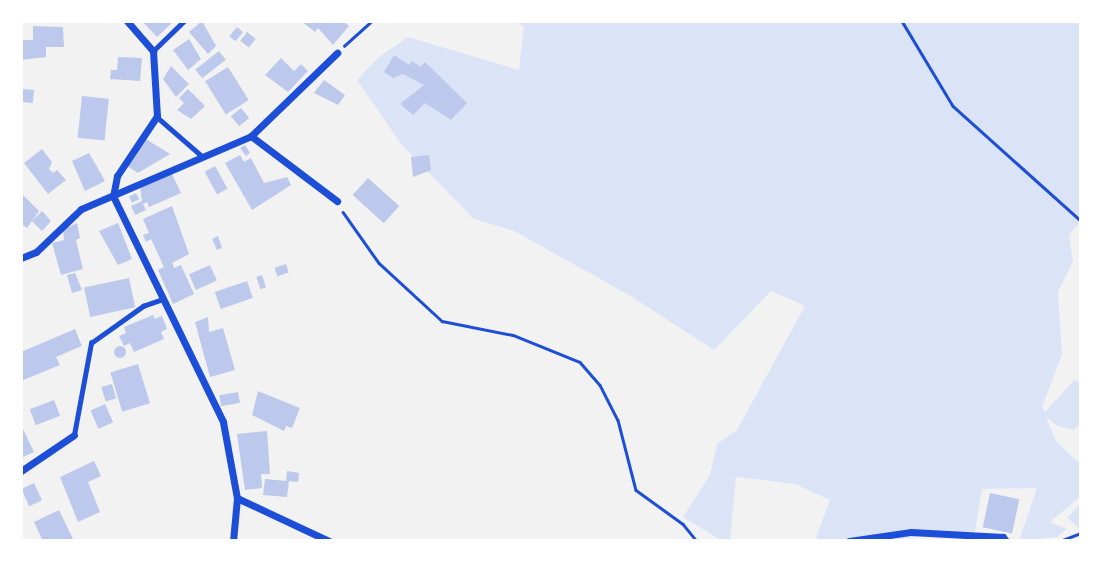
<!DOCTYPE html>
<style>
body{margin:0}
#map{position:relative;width:1102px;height:562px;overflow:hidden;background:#f2f2f2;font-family:Manrope,sans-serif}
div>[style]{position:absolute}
.green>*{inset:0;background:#dbe4f7}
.building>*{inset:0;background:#bdc9ec;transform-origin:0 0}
.round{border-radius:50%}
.path>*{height:2.5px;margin:-1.25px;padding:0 1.25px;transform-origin:1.25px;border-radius:1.25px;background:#1d4ed8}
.service>*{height:4.5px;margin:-2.25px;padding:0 2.25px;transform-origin:2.25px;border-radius:2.25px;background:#1d4ed8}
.minor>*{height:7px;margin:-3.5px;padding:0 3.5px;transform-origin:3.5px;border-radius:3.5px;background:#1d4ed8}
span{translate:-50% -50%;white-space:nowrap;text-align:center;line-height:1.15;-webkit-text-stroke:5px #fff;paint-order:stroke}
.frame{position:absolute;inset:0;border:23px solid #fff;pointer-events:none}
</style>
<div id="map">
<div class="green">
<i style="clip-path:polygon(515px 21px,1081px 21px,1081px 221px,1069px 235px,1073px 261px,1058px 292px,1062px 355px,1042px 407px,1045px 412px,1075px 379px,1081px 385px,1081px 422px,1074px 430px,1058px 426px,1046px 417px,1056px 441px,1081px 465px,1081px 496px,1050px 522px,1067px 529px,1057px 537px,1019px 541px,1037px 488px,982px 489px,975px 531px,877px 541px,821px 541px,816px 537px,830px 500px,795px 484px,736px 477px,730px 541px,722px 541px,683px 517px,710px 475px,717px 444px,737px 430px,805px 306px,771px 291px,714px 350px,629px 295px,514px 231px,474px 219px,401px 144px,357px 80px,379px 57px,408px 37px,519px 70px,524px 27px)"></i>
<i style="clip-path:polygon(1081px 503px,1081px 527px,1079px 528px,1067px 518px)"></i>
</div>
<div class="building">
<i style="clip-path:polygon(142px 21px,174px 21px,157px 37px)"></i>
<i style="clip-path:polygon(202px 21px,216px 46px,208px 54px,189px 32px)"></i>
<i style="clip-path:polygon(301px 21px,343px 21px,349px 26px,333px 45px,318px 28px,315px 32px)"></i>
<i style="clip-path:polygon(33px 26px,63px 27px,64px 47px,46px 47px,46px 57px,21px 60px,21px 40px,33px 40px)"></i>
<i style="left:237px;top:27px;width:8px;height:12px;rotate:40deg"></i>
<i style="left:247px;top:32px;width:11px;height:11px;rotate:38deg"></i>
<i style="clip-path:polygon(189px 39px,201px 59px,188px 70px,173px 50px)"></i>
<i style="left:219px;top:51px;width:11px;height:30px;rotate:52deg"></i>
<i style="clip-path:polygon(394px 55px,409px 65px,412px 61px,421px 67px,425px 62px,467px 103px,451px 120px,425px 103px,413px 115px,400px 104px,424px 85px,403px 74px,393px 78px,384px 72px)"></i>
<i style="clip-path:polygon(118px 57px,142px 58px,140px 81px,110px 79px,111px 70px,117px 70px)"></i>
<i style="clip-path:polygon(281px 58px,294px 71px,301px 64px,308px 71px,288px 92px,265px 75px)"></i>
<i style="clip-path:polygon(171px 66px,189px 84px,176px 97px,163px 79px)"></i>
<i style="left:228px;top:67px;width:39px;height:27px;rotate:58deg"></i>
<i style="clip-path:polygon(324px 80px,345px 95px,338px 105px,314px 93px)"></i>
<i style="left:23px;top:89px;width:11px;height:13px;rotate:5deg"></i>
<i style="clip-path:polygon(188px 89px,205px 106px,191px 119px,177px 110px,184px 103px,179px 98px)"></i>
<i style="left:82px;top:96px;width:27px;height:42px;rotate:6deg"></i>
<i style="left:241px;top:108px;width:13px;height:13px;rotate:51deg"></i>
<i style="clip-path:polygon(146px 139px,170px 154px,138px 173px,127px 166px)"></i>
<i style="clip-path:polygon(245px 145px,250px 153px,246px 156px,240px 148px)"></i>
<i style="clip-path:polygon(42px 149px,52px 162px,49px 169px,53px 173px,57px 170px,66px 180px,48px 194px,24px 163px)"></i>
<i style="clip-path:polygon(89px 153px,105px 181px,85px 191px,72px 161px)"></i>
<i style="clip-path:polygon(240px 155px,244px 162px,251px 158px,264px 183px,287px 177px,291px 185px,252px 210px,225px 163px)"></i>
<i style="clip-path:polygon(429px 155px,431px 170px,413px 177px,411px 157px)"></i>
<i style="left:215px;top:166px;width:26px;height:12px;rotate:61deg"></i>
<i style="clip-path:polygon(171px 172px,181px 193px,149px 207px,147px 202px,143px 204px,146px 210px,135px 215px,131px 206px,142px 201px,140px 186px)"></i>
<i style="left:368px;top:178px;width:42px;height:23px;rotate:42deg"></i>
<i style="clip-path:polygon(21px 193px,39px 211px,32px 221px,42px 211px,51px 221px,42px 231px,32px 221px,27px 228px,21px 224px)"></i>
<i style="left:136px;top:193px;width:7px;height:8px;rotate:63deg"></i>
<i style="clip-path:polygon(172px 206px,189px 254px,172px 263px,174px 268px,181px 265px,194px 294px,173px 304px,158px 270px,164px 267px,151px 239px,146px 242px,143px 235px,149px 233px,143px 219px)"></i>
<i style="clip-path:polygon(77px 223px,80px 238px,76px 240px,83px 269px,61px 275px,52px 243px,64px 240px,63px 230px)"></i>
<i style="clip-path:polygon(118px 223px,132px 259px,118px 265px,99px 231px)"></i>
<i style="clip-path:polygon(218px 236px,222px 248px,217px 250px,212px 239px)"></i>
<i style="left:286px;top:264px;width:9px;height:12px;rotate:72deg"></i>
<i style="left:210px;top:265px;width:17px;height:23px;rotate:66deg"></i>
<i style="clip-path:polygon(75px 273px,82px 290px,72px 293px,67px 275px)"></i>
<i style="left:262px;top:275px;width:13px;height:6px;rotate:72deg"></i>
<i style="left:129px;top:278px;width:30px;height:46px;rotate:78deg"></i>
<i style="left:247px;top:281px;width:18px;height:34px;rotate:71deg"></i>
<i style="clip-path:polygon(153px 315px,155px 319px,162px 316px,167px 329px,161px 332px,164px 339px,134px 352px,130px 343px,124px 346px,119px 336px,126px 333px,124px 327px)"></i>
<i style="clip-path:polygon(208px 317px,209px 332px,223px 328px,235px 370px,210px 377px,195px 322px)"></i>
<i style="clip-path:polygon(75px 329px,82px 346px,56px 357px,60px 365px,21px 381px,21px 352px)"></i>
<i class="round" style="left:114px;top:346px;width:12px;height:12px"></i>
<i style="left:138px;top:364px;width:41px;height:29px;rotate:73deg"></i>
<i style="left:112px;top:384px;width:15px;height:11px;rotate:74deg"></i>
<i style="clip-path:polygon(258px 391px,300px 408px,292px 428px,286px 426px,284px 431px,252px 415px)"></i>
<i style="left:238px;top:392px;width:11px;height:19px;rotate:80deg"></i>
<i style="left:54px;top:400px;width:17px;height:26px;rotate:69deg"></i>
<i style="left:105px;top:404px;width:20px;height:16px;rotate:66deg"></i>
<i style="clip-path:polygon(23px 429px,34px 452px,21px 458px,21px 430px)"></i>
<i style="clip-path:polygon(267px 431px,270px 474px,261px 474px,262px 488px,245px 490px,237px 434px)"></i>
<i style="clip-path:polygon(94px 461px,101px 476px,88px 482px,100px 512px,78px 522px,60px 477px)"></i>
<i style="clip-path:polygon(287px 471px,299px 473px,298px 482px,289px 481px,287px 497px,263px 495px,265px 479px,286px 481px)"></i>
<i style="left:34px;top:483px;width:19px;height:14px;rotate:65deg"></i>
<i style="left:990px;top:493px;width:30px;height:35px;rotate:12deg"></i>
<i style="clip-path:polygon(59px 510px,74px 541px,43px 541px,34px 522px)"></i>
</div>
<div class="path">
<i style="left:902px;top:21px;width:99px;rotate:59deg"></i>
<i style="left:953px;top:106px;width:172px;rotate:41.9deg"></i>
<i style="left:344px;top:46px;width:38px;rotate:-42deg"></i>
<i style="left:343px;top:212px;width:62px;rotate:54.8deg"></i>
<i style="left:379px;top:263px;width:86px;rotate:42.6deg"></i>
<i style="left:442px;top:321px;width:72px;rotate:11.2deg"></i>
<i style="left:513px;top:335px;width:72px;rotate:21.9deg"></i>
<i style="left:580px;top:362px;width:30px;rotate:49deg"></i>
<i style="left:600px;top:385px;width:39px;rotate:63deg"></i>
<i style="left:618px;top:420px;width:72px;rotate:75.6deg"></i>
<i style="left:636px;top:490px;width:58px;rotate:35.9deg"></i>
<i style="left:683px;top:524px;width:22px;rotate:51deg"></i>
<i style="left:1060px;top:541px;width:22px;rotate:-21deg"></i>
</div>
<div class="service">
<i style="left:153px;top:51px;width:43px;rotate:-44.1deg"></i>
<i style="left:157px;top:117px;width:60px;rotate:40.9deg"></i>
<i style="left:74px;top:435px;width:94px;rotate:-79.5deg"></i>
<i style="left:91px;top:343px;width:64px;rotate:-35.4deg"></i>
<i style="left:143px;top:306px;width:21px;rotate:-19deg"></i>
</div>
<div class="minor">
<i style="left:127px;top:21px;width:40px;rotate:49deg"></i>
<i style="left:153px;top:51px;width:65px;rotate:86.5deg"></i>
<i style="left:157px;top:116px;width:72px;rotate:123.7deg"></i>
<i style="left:117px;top:176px;width:20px;rotate:101deg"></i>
<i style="left:113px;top:196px;width:251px;rotate:64deg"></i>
<i style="left:223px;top:422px;width:77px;rotate:79.6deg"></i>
<i style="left:237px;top:498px;width:43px;rotate:95.3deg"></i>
<i style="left:251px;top:136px;width:108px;rotate:37.1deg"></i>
<i style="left:21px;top:258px;width:16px;rotate:-22deg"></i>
<i style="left:36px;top:252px;width:62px;rotate:-43.7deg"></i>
<i style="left:81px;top:209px;width:185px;rotate:-23.2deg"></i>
<i style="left:251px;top:136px;width:120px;rotate:-44deg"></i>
<i style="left:21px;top:471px;width:64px;rotate:-34.2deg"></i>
<i style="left:237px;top:498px;width:102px;rotate:25.1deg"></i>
<i style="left:849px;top:541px;width:63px;rotate:-8.3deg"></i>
<i style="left:911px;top:532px;width:92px;rotate:3.1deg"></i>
<i style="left:1003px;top:537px;width:5px;rotate:53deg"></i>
</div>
<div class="frame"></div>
</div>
